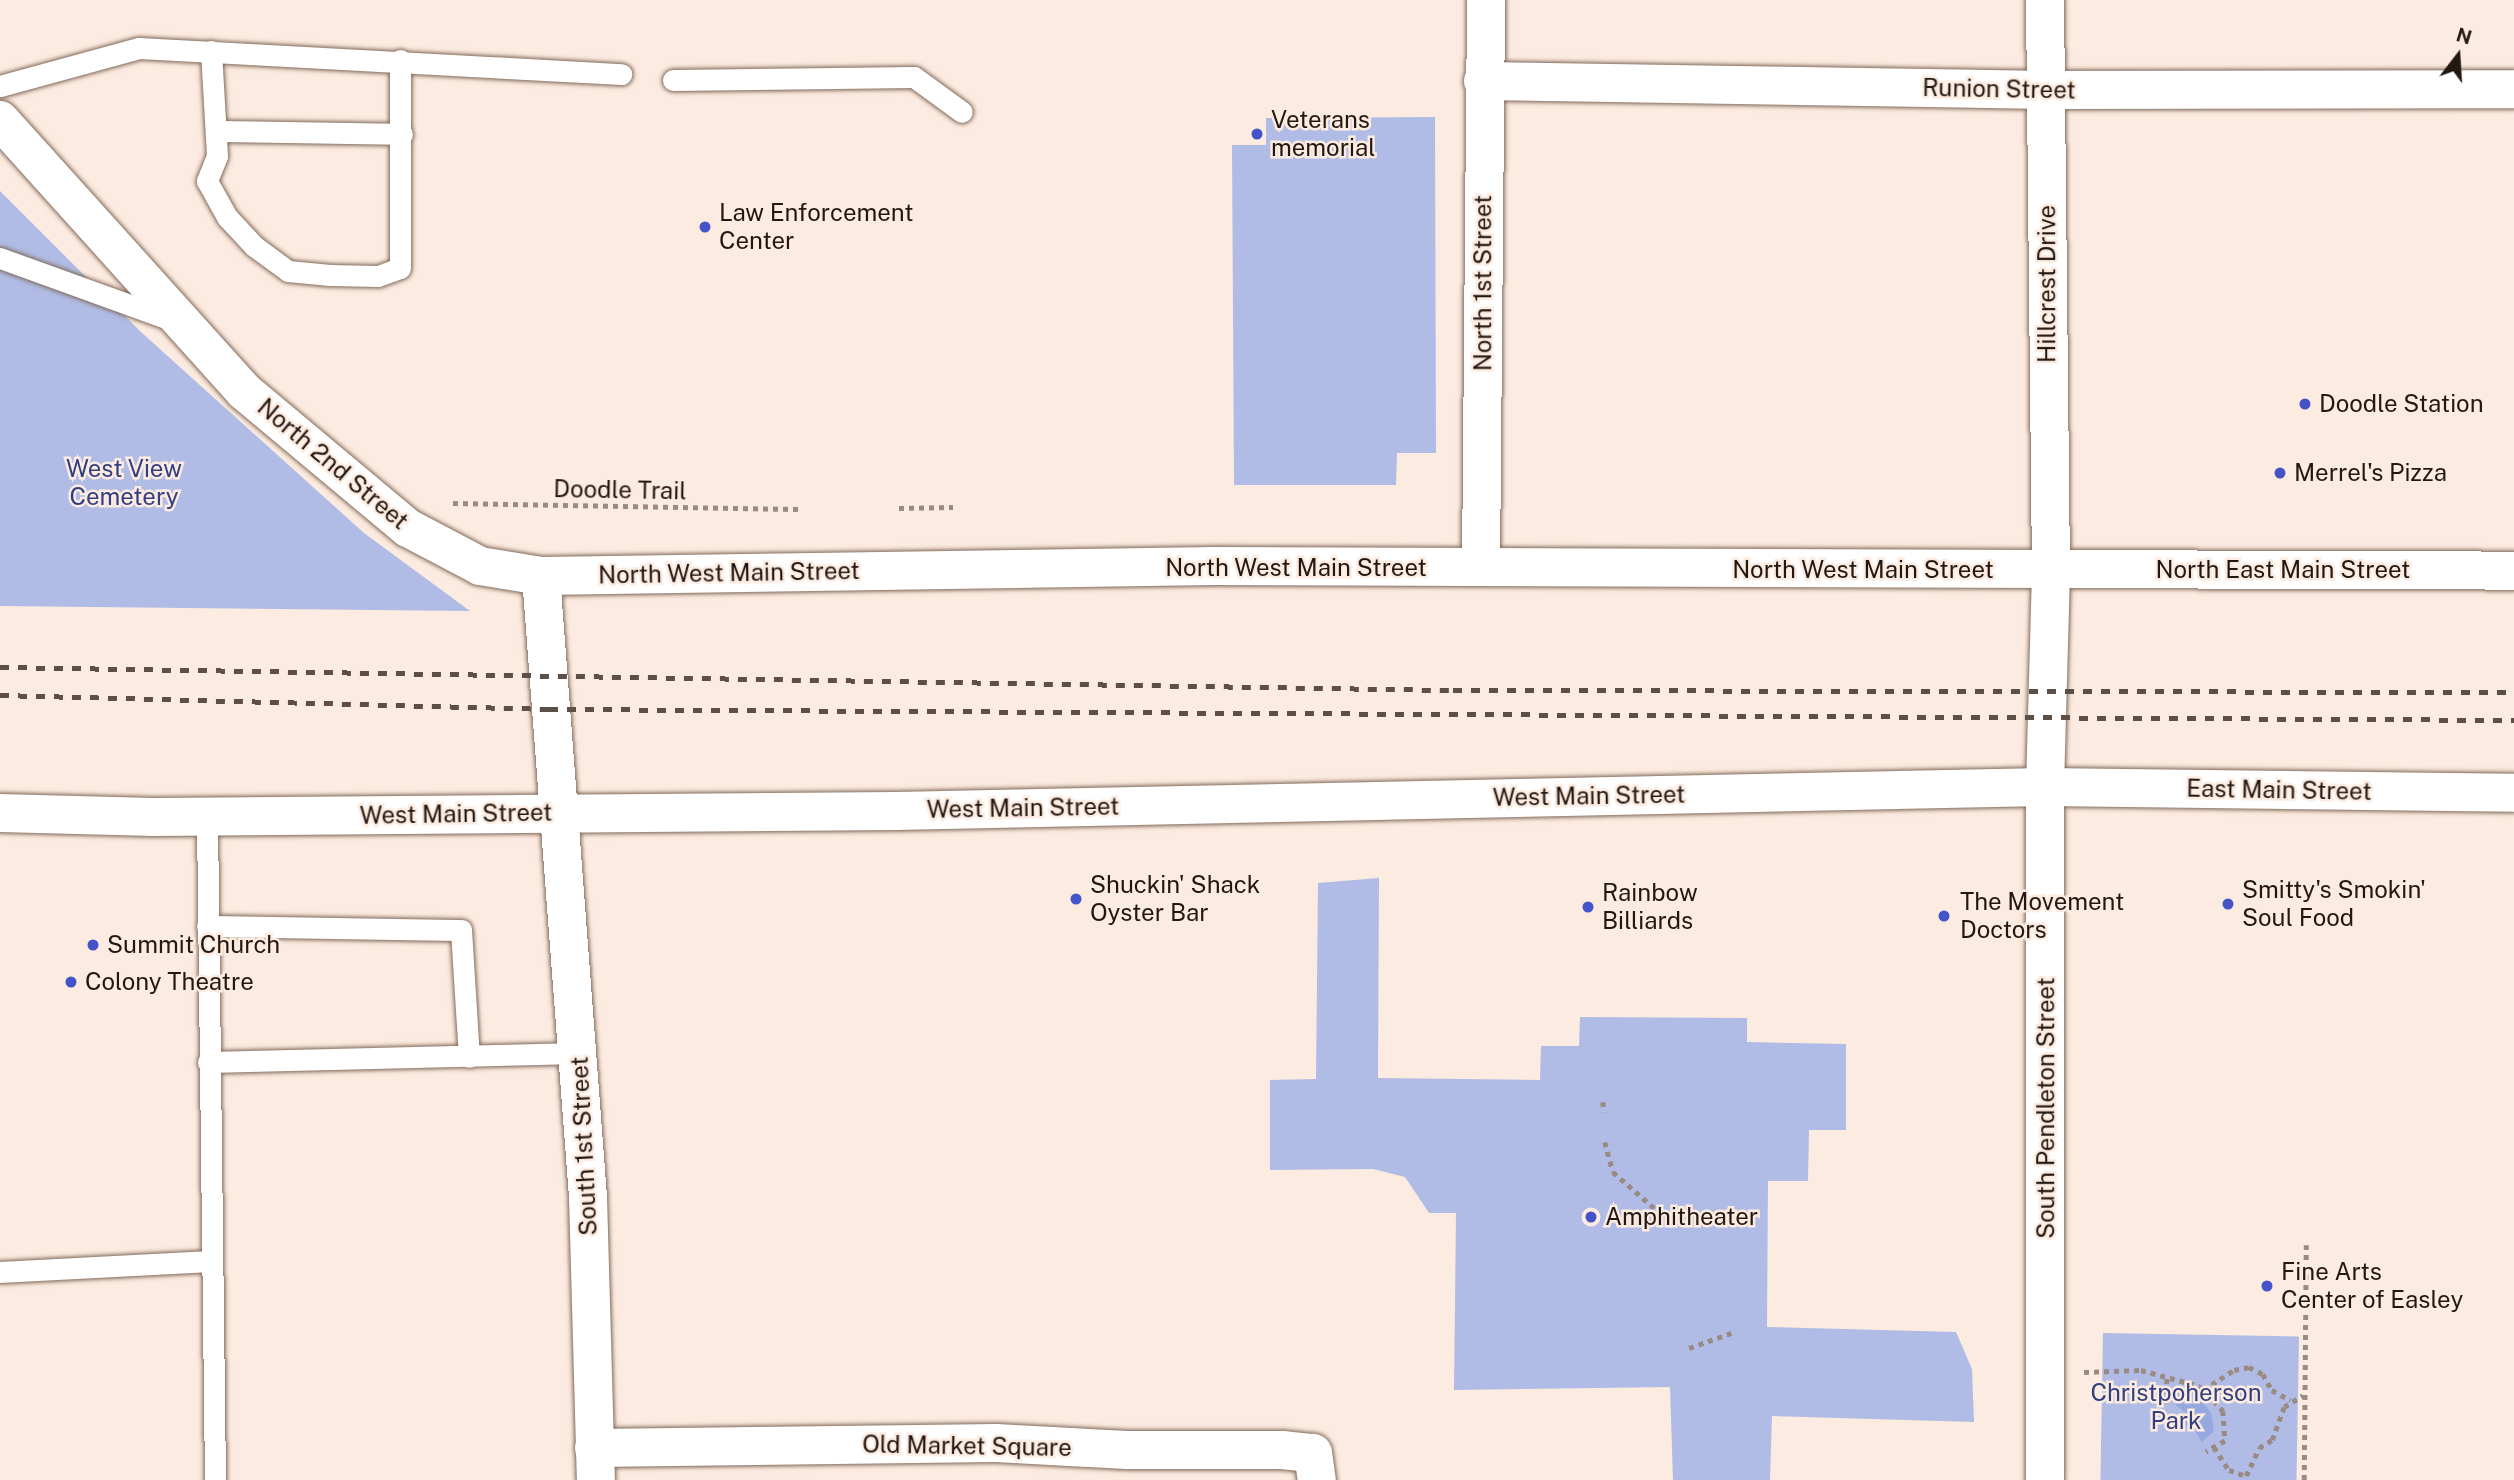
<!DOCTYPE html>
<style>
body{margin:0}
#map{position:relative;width:2514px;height:1480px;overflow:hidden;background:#fcebe0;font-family:"Public Sans",sans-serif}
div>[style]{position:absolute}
.green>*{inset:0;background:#b0bce5;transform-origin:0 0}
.forest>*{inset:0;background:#97a7df}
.path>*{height:4.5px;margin-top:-2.25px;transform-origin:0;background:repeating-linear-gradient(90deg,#998b83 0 5px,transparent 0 10px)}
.roads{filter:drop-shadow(0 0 2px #826a5a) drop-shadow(0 0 2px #826a5a)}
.service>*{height:21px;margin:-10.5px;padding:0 10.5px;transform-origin:10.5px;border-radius:10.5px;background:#fff}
.minor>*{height:38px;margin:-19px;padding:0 19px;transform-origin:19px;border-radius:19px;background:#fff}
.tertiary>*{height:38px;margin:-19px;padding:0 19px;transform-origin:19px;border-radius:19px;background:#fff}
.secondary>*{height:38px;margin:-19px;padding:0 19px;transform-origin:19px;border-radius:19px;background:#fff}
.rail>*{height:5px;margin-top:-2.5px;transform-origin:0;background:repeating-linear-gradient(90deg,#5b4f48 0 9px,transparent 0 18px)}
.dots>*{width:19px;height:19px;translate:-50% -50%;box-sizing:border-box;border:4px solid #fcebe0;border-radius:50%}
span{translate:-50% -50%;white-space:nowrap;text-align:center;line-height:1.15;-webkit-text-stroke:5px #fcebe0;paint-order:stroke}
.street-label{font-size:24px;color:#221812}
.poi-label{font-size:24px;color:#221812}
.left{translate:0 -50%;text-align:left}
.park-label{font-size:24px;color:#323f82}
.north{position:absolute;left:2423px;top:21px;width:70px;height:70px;-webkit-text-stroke:5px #fcebe0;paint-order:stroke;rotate:17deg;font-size:19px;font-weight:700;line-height:28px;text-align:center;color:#221812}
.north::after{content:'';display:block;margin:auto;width:24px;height:32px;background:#221812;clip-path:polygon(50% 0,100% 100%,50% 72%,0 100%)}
</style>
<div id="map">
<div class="green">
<i style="clip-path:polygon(1435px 117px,1436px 453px,1397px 453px,1396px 485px,1234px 485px,1232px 145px,1266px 145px,1266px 118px)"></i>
<i style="clip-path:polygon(0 191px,141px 332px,364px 533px,470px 611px,0 606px)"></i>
<i style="clip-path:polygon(1379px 878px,1378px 1078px,1540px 1080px,1541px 1046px,1579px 1046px,1580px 1017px,1747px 1018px,1747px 1042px,1846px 1044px,1846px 1130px,1809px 1130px,1808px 1181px,1768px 1181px,1767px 1327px,1956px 1332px,1972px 1369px,1974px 1422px,1772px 1416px,1770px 1480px,1673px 1480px,1670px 1387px,1454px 1390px,1456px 1213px,1429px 1213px,1405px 1177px,1373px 1169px,1270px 1170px,1270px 1080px,1316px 1079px,1318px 883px)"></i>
<i style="left:2103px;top:1333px;width:196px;height:147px;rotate:1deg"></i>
</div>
<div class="forest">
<i style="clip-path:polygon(2186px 1390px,2196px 1393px,2211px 1413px,2214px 1431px,2202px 1442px,2194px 1429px,2185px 1426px,2186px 1413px,2176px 1405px,2177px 1394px)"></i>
</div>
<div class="path">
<i style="left:453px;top:503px;width:348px;rotate:1deg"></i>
<i style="left:899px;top:508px;width:54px;rotate:-1.1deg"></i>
<i style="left:1603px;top:1102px;width:10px;rotate:84deg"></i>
<i style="left:1605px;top:1142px;width:31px;rotate:75deg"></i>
<i style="left:1613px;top:1172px;width:73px;rotate:41.1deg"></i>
<i style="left:1668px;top:1220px;width:20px;rotate:9deg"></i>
<i style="left:1689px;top:1348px;width:45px;rotate:-19.7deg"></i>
<i style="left:2084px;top:1372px;width:57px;rotate:-2deg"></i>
<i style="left:2141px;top:1370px;width:61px;rotate:15.2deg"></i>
<i style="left:2200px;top:1386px;width:34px;rotate:47deg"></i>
<i style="left:2223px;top:1411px;width:30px;rotate:86deg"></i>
<i style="left:2225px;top:1441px;width:22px;rotate:150deg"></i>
<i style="left:2203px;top:1390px;width:37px;rotate:-33deg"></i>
<i style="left:2234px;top:1370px;width:15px;rotate:-11deg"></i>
<i style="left:2249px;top:1367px;width:16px;rotate:27deg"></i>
<i style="left:2263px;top:1374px;width:18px;rotate:61deg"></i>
<i style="left:2272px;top:1390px;width:21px;rotate:29deg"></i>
<i style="left:2165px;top:1404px;width:29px;rotate:-86deg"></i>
<i style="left:2214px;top:1447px;width:27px;rotate:57deg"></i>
<i style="left:2229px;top:1470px;width:18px;rotate:19deg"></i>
<i style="left:2246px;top:1476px;width:31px;rotate:-65deg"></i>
<i style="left:2259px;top:1448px;width:15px;rotate:-32deg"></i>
<i style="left:2272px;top:1440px;width:35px;rotate:-70deg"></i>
<i style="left:2284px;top:1407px;width:22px;rotate:-32deg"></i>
<i style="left:2304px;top:1480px;width:235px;rotate:-89.5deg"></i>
</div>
<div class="roads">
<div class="service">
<i style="left:211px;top:51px;width:105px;rotate:86.7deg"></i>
<i style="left:217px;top:156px;width:27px;rotate:112deg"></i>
<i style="left:207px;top:181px;width:41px;rotate:60.9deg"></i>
<i style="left:227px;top:217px;width:40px;rotate:47deg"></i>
<i style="left:254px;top:246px;width:42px;rotate:36.3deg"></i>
<i style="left:288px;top:271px;width:42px;rotate:5.4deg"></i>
<i style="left:330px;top:275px;width:48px;rotate:1.2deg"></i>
<i style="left:378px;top:276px;width:23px;rotate:-20deg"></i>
<i style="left:400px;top:268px;width:208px;rotate:-90deg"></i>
<i style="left:673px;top:80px;width:241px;rotate:-0.7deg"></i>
<i style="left:914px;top:77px;width:59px;rotate:36.1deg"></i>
<i style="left:0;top:86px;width:144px;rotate:-15.3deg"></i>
<i style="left:139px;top:48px;width:483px;rotate:3.1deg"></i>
<i style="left:216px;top:131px;width:186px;rotate:0.9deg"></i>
<i style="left:0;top:258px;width:182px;rotate:19.9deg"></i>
<i style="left:207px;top:817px;width:663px;rotate:89.31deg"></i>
<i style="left:207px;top:926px;width:254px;rotate:0.9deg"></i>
<i style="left:461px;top:930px;width:127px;rotate:86.4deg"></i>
<i style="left:208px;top:1062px;width:371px;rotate:-1.4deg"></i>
<i style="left:0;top:1272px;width:210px;rotate:-3deg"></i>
</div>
<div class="minor">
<i style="left:1483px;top:81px;width:565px;rotate:0.91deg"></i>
<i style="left:2048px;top:90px;width:466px;rotate:-0.1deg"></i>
<i style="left:0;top:120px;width:365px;rotate:48deg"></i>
<i style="left:244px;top:391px;width:214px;rotate:39.9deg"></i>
<i style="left:408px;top:528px;width:81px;rotate:27.8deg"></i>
<i style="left:480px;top:566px;width:62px;rotate:9.3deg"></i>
<i style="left:541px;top:576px;width:673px;rotate:-0.85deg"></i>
<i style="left:1214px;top:566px;width:837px;rotate:0.21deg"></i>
<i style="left:1481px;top:567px;width:567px;rotate:-89.49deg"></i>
<i style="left:541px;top:576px;width:623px;rotate:85.67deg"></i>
<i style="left:588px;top:1197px;width:283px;rotate:88.4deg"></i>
<i style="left:594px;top:1448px;width:402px;rotate:-0.7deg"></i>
<i style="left:996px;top:1443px;width:131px;rotate:3.1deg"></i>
<i style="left:1127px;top:1450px;width:155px"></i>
<i style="left:1282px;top:1450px;width:31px;rotate:6deg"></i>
<i style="left:1313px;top:1453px;width:27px;rotate:82deg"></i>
</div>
<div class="tertiary">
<i style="left:2045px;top:0;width:569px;rotate:89.4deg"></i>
</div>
<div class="secondary">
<i style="left:0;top:813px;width:153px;rotate:1.5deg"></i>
<i style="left:153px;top:817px;width:743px;rotate:-0.46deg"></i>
<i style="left:896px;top:811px;width:1149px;rotate:-1.2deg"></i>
<i style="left:2045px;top:787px;width:469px;rotate:0.7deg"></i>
<i style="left:2045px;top:1480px;width:693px;rotate:-90deg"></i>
<i style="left:2045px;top:787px;width:218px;rotate:-88.4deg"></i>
<i style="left:2051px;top:569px;width:463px;rotate:0.2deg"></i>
</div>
</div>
<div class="rail">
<i style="left:0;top:667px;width:1453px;rotate:0.91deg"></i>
<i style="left:1453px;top:690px;width:1061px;rotate:0.11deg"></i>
<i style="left:0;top:695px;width:549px;rotate:1.46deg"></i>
<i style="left:549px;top:709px;width:1965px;rotate:0.32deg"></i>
</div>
<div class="dots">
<i style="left:1257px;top:134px;background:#4454c8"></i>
<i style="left:705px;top:227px;background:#4454c8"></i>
<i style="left:2305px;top:404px;background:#4454c8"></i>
<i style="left:2280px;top:473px;background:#4454c8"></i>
<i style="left:1076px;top:899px;background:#4454c8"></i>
<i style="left:2228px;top:904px;background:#4454c8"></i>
<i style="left:1588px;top:907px;background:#4454c8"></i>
<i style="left:1944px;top:916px;background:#4454c8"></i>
<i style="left:93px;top:945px;background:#4454c8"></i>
<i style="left:71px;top:982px;background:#4454c8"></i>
<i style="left:1591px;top:1217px;background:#4454c8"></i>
<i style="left:2267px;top:1286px;background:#4454c8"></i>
</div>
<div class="street-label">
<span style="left:1999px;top:89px;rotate:1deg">Runion Street</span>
<span style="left:1483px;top:283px;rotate:-90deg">North 1st Street</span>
<span style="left:2047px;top:284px;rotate:-90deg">Hillcrest Drive</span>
<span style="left:333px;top:464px;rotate:40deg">North 2nd Street</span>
<span style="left:620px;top:490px;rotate:1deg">Doodle Trail</span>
<span style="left:1296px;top:568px">North West Main Street</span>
<span style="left:1863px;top:570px">North West Main Street</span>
<span style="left:2283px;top:570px">North East Main Street</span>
<span style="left:729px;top:573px;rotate:-1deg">North West Main Street</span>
<span style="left:2279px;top:790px;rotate:1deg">East Main Street</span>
<span style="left:1589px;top:796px;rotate:-1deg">West Main Street</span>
<span style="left:1023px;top:808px;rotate:-1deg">West Main Street</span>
<span style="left:456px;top:814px;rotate:-1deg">West Main Street</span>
<span style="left:2046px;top:1108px;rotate:-90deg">South Pendleton Street</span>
<span style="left:584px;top:1146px;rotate:-93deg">South 1st Street</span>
<span style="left:967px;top:1446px;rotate:1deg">Old Market Square</span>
</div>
<div class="poi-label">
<span class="left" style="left:1271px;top:134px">Veterans<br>memorial</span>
<span class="left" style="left:719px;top:227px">Law Enforcement<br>Center</span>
<span class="left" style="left:2319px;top:404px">Doodle Station</span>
<span class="left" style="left:2294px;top:473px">Merrel's Pizza</span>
<span class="left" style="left:1090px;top:899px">Shuckin' Shack<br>Oyster Bar</span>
<span class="left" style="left:2242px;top:904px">Smitty's Smokin'<br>Soul Food</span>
<span class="left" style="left:1602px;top:907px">Rainbow<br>Billiards</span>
<span class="left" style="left:1960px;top:916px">The Movement<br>Doctors</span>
<span class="left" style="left:107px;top:945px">Summit Church</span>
<span class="left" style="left:85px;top:982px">Colony Theatre</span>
<span class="left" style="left:1605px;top:1217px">Amphitheater</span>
<span class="left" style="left:2281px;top:1286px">Fine Arts<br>Center of Easley</span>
</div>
<div class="park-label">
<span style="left:124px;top:483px">West View<br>Cemetery</span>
<span style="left:2176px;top:1407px">Christpoherson<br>Park</span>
</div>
<div class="north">N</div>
</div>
